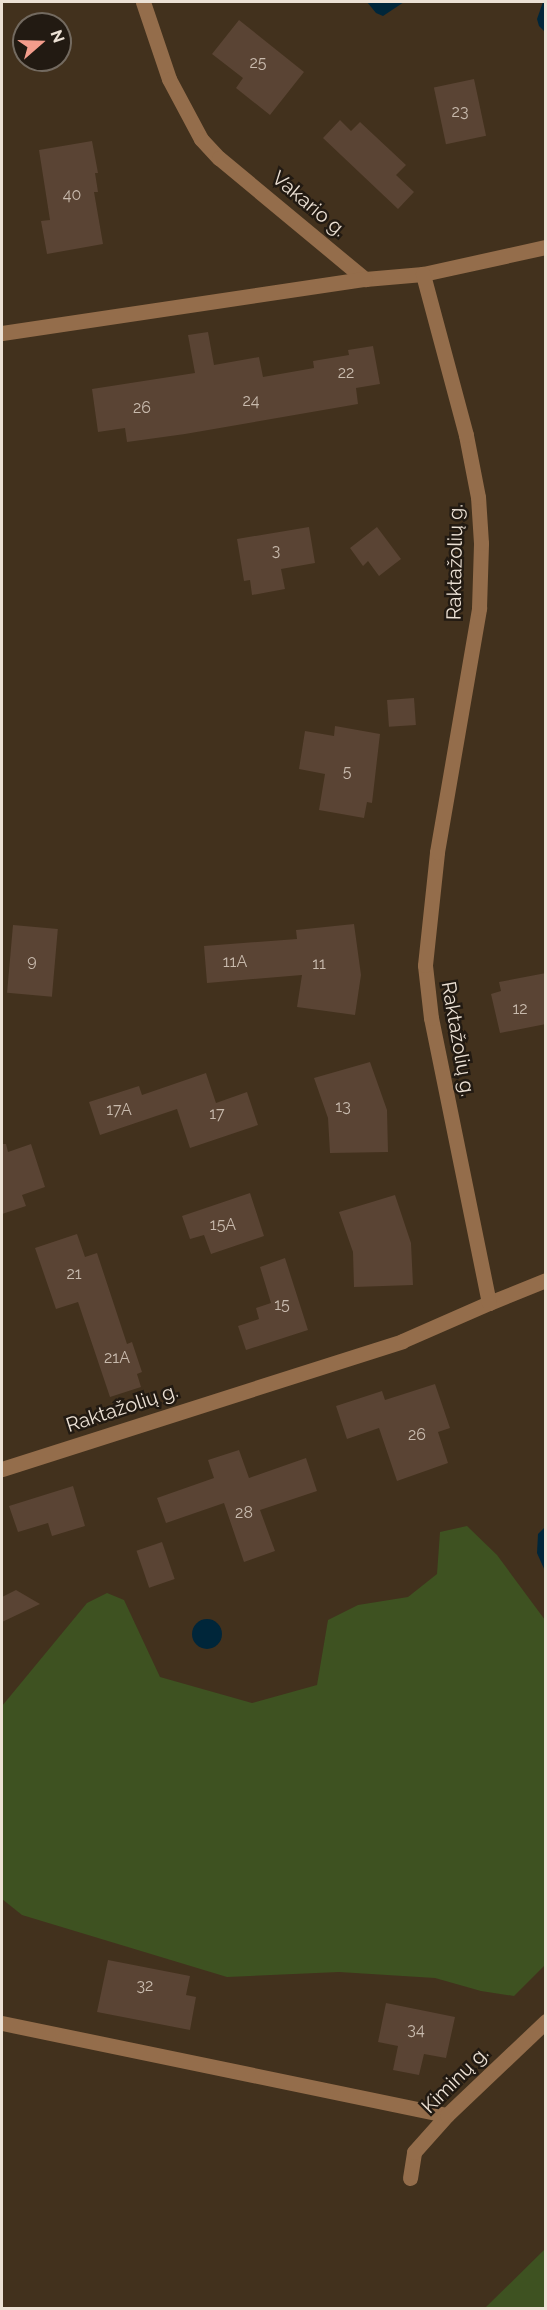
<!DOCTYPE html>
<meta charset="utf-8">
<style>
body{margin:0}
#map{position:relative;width:547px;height:2310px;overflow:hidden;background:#42311d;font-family:Raleway,sans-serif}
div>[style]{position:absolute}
.green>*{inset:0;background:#3e5221}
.water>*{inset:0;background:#00263a}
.round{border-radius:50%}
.building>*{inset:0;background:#5a4434;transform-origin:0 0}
.minor>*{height:15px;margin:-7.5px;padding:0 7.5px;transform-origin:7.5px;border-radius:7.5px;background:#946d4b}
span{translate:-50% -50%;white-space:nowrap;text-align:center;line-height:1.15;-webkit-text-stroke:5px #221a12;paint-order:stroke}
.number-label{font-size:16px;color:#c8baad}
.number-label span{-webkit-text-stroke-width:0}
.street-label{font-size:20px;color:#ece1d5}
.frame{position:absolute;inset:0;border:3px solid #ece1d5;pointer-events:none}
.north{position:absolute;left:12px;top:12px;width:60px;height:60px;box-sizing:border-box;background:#221a12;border:2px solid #736a60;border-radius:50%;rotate:70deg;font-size:16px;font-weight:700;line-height:24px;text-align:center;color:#ece1d5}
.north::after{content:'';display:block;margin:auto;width:21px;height:27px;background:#f49d8c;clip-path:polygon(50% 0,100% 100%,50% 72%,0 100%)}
</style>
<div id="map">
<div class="green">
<i style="clip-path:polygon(467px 1526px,497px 1555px,545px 1620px,545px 1965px,514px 1996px,481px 1991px,435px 1978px,339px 1972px,227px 1977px,22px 1915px,2px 1899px,2px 1706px,87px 1603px,107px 1593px,124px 1600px,160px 1677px,252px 1703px,317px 1685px,328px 1620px,358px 1605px,408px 1597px,437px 1574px,440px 1532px)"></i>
<i style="clip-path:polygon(545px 2249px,545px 2308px,485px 2308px)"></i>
</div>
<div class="water">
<i style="clip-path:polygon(367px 2px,404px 2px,383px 16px,376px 13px)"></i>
<i style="clip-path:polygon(543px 2px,545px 2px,545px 32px,539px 26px,537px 19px)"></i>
<i style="clip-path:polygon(545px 1527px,545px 1571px,537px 1553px,538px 1534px)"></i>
<i class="round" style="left:192px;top:1619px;width:30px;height:30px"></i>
</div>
<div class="building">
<i style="clip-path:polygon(239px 20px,304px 72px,270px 115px,236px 88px,243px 78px,212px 54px)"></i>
<i style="left:474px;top:79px;width:58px;height:41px;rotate:78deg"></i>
<i style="clip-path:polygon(340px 120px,351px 131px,360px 122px,406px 165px,396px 175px,414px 192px,398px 209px,323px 138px)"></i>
<i style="clip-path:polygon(92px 141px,98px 173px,95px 173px,98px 192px,94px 192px,103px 244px,47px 254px,41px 221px,50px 220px,39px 150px)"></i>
<i style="clip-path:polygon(208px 332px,214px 365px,259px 357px,263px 377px,314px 368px,313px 361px,349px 355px,348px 350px,373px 346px,380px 384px,356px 388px,358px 404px,185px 434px,127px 442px,125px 428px,98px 432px,92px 389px,195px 373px,188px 335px)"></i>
<i style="clip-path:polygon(309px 527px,315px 563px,281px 569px,285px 589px,252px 595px,250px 580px,244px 581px,237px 539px)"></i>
<i style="clip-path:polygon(377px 527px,401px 559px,379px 576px,368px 561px,363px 566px,350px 548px)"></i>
<i style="left:414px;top:698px;width:27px;height:27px;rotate:86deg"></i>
<i style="clip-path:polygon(335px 726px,380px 734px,372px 803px,367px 802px,364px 818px,319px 810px,325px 774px,299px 769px,305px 731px,334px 736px)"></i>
<i style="clip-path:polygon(354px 924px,361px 975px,355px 1015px,297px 1007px,302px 975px,207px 983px,204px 946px,297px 939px,296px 930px)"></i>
<i style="left:13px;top:925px;width:45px;height:68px;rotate:5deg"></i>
<i style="clip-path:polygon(546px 973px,546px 1024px,500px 1033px,491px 994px,501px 991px,499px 982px)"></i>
<i style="clip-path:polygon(370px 1062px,387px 1110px,388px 1152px,330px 1153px,328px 1118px,314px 1078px)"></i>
<i style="clip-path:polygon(206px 1073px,216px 1103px,247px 1092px,258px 1125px,190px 1148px,177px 1109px,100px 1135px,89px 1102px,139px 1086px,142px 1095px)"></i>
<i style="clip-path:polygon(2px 1144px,6px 1144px,8px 1152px,31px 1144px,45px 1187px,22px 1195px,26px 1206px,2px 1214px)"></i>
<i style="clip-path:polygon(250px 1193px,264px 1236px,211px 1254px,204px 1235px,190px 1239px,182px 1216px)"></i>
<i style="clip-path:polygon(395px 1195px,411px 1243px,413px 1285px,354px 1287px,353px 1252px,339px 1212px)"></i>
<i style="clip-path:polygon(77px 1234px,85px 1257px,97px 1253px,127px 1344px,132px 1342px,142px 1372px,137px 1374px,141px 1387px,110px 1397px,78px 1302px,56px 1309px,35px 1248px)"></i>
<i style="clip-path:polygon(285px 1258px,308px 1330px,246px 1350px,238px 1326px,259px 1319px,256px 1308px,271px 1303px,260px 1267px)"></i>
<i style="clip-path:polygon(435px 1384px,450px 1428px,438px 1432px,448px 1463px,397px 1481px,379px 1428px,347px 1439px,336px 1406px,382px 1391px,385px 1400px)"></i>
<i style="clip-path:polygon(239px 1450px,249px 1478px,306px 1458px,317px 1491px,260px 1510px,275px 1551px,244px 1562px,224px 1503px,166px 1523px,157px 1498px,214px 1478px,208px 1460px)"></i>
<i style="clip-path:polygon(73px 1486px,85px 1526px,52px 1536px,48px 1523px,18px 1532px,9px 1506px)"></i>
<i style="left:162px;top:1542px;width:39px;height:27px;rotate:71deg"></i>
<i style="clip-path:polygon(16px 1590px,40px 1604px,2px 1622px,2px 1597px)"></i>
<i style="clip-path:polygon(108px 1960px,190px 1976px,186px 1995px,196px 1997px,190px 2030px,97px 2012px)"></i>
<i style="clip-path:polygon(386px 2003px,455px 2017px,446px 2058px,424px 2054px,419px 2075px,393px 2070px,398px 2046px,378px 2042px)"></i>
</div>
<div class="minor">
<i style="left:143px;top:2px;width:81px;rotate:71.3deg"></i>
<i style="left:169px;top:79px;width:68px;rotate:61.9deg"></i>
<i style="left:201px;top:139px;width:26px;rotate:47deg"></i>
<i style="left:219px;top:158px;width:190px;rotate:39.7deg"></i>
<i style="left:365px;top:279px;width:58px;rotate:-4.9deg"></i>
<i style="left:423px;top:274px;width:126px;rotate:-12.4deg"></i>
<i style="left:2px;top:333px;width:367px;rotate:-8.5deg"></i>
<i style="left:489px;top:1303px;width:61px;rotate:-22deg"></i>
<i style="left:2px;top:1469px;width:420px;rotate:-17.7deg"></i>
<i style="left:402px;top:1341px;width:95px;rotate:-23.6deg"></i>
<i style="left:489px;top:1303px;width:291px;rotate:-101.5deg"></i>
<i style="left:431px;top:1018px;width:53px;rotate:-96.5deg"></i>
<i style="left:425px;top:965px;width:114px;rotate:-83.9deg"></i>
<i style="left:437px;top:852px;width:248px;rotate:-80.2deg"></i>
<i style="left:479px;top:608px;width:65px;rotate:-88.2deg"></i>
<i style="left:481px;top:543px;width:46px;rotate:-93.7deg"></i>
<i style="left:478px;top:497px;width:63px;rotate:-101deg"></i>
<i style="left:466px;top:435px;width:167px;rotate:-105deg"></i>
<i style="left:2px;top:2023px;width:454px;rotate:11.7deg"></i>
<i style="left:410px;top:2178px;width:26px;rotate:-81deg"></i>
<i style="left:414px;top:2152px;width:50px;rotate:-48.3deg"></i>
<i style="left:447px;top:2115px;width:137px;rotate:-43.5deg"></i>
</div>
<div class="number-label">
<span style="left:258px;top:63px">25</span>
<span style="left:460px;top:112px">23</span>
<span style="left:72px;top:195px">40</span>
<span style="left:346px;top:373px">22</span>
<span style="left:251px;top:401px">24</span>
<span style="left:142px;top:408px">26</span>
<span style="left:276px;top:551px">3</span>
<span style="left:347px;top:772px">5</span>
<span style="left:32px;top:961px">9</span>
<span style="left:235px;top:962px">11A</span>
<span style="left:319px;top:964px">11</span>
<span style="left:520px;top:1009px">12</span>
<span style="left:343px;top:1107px">13</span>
<span style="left:119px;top:1110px">17A</span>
<span style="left:217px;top:1114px">17</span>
<span style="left:223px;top:1225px">15A</span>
<span style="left:74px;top:1274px">21</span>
<span style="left:282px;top:1305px">15</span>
<span style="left:117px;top:1358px">21A</span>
<span style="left:417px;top:1435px">26</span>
<span style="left:244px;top:1513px">28</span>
<span style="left:145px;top:1986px">32</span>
<span style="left:416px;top:2030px">34</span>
</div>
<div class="street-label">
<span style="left:309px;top:204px;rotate:40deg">Vakario g.</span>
<span style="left:455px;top:562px;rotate:-89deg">Raktažolių g.</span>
<span style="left:458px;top:1039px;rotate:80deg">Raktažolių g.</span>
<span style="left:122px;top:1408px;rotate:-18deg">Raktažolių g.</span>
<span style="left:455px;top:2080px;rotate:-45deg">Kiminų g.</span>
</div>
<div class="frame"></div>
<div class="north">N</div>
</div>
